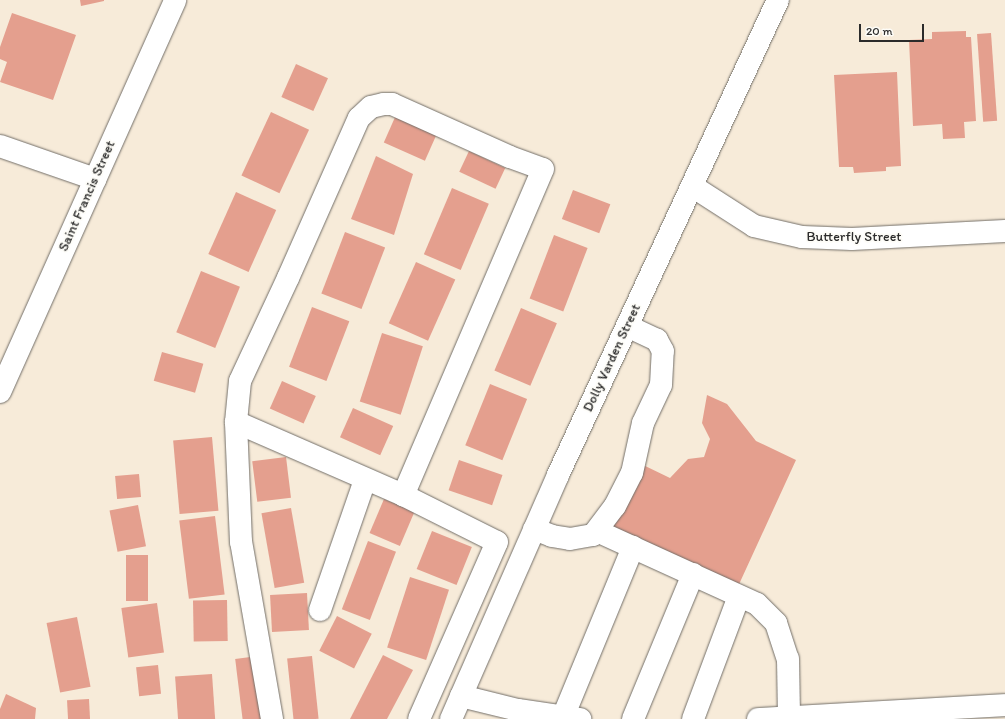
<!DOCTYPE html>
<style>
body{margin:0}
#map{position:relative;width:1005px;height:719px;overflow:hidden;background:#f7ebd9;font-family:Itim,sans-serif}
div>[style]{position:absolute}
.building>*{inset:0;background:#e49f8e;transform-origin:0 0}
.roads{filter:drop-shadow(0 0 1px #726e68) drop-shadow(0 0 1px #726e68)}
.minor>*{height:22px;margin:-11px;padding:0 11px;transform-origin:11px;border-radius:11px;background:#fff}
span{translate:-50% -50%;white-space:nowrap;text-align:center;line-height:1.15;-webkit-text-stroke:3.5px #fdfcf7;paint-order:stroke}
.street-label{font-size:14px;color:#2b2b2b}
.scale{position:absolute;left:859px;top:24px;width:65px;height:18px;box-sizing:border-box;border:2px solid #2b2b2b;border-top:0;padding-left:5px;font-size:12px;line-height:14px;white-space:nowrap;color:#2b2b2b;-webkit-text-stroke:3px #fdfcf7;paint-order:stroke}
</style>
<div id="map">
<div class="building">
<i style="clip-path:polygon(80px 0,104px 0,104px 1px,81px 6px)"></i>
<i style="clip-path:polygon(12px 13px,76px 35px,53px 100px,0 82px,7px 62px,0 59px,0 47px)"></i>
<i style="clip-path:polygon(966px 31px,966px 37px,971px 37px,976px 121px,964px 122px,965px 138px,943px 139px,942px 124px,913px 126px,909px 40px,932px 39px,932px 32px)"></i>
<i style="left:991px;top:33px;width:88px;height:14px;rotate:86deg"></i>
<i style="left:296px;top:64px;width:35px;height:36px;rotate:24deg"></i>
<i style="clip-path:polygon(897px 72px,901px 166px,886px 167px,886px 171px,854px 173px,853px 167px,839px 167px,834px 75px)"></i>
<i style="left:271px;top:112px;width:42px;height:70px;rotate:25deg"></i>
<i style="left:396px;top:115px;width:45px;height:30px;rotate:24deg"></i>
<i style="left:469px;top:151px;width:40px;height:23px;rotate:25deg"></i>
<i style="clip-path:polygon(376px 156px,413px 174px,394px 235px,351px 219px)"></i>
<i style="left:452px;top:188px;width:40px;height:72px;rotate:23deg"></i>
<i style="left:573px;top:190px;width:40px;height:31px;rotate:21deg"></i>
<i style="left:236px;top:192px;width:44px;height:68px;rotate:24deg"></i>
<i style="left:345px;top:232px;width:43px;height:66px;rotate:21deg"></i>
<i style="left:554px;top:235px;width:36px;height:68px;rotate:21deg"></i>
<i style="left:416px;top:262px;width:43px;height:67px;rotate:24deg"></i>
<i style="left:201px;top:271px;width:42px;height:66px;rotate:22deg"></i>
<i style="left:312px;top:307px;width:40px;height:64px;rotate:21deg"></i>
<i style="left:521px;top:308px;width:39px;height:68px;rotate:23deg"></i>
<i style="left:382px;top:333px;width:43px;height:72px;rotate:18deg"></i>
<i style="left:162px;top:352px;width:43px;height:30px;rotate:16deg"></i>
<i style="left:282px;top:381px;width:37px;height:30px;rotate:24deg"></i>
<i style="left:490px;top:384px;width:40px;height:66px;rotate:22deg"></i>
<i style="clip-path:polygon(707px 395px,727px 404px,756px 441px,796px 460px,735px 593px,607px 533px,639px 463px,670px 478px,688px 459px,704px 457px,710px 439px,702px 423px)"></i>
<i style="left:353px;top:408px;width:44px;height:32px;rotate:24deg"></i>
<i style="left:212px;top:437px;width:74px;height:39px;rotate:85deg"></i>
<i style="left:286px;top:457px;width:41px;height:34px;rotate:83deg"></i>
<i style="left:459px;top:460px;width:46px;height:32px;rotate:19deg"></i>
<i style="left:139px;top:474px;width:23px;height:24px;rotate:85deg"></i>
<i style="left:384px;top:499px;width:33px;height:37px;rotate:23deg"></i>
<i style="left:138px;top:505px;width:42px;height:29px;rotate:79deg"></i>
<i style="left:291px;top:508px;width:76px;height:30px;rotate:80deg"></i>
<i style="left:215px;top:516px;width:79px;height:36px;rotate:83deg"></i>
<i style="left:432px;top:531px;width:43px;height:41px;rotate:22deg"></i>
<i style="left:368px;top:541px;width:30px;height:73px;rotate:21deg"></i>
<i style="left:126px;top:555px;width:22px;height:46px"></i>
<i style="left:410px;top:577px;width:41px;height:74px;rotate:18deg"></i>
<i style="left:307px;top:593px;width:37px;height:37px;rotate:87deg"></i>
<i style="left:227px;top:600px;width:41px;height:34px;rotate:89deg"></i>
<i style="left:157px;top:603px;width:50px;height:36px;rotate:82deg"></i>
<i style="left:337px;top:616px;width:39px;height:39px;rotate:27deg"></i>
<i style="left:77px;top:617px;width:71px;height:31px;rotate:79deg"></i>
<i style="clip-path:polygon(383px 655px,413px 670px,387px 719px,350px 719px)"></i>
<i style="left:259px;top:656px;width:64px;height:24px;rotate:83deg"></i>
<i style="left:312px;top:656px;width:63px;height:25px;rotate:84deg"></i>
<i style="left:158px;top:665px;width:29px;height:22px;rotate:84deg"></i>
<i style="left:212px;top:674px;width:45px;height:37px;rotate:86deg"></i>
<i style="clip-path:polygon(6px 694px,36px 708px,35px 719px,0 719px,0 709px)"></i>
<i style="left:89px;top:699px;width:20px;height:22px;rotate:87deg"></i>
</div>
<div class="roads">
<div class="minor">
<i style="left:0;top:146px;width:101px;rotate:19.2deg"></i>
<i style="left:692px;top:186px;width:74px;rotate:32.8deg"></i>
<i style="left:754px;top:226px;width:49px;rotate:12.9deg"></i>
<i style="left:802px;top:237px;width:50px;rotate:2.3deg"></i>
<i style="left:852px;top:239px;width:153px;rotate:-3deg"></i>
<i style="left:0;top:392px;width:429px;rotate:-65.9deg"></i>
<i style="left:236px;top:422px;width:182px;rotate:23.6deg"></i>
<i style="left:403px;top:495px;width:105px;rotate:26.6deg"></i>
<i style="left:497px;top:542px;width:193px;rotate:113.8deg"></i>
<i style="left:534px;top:529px;width:19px;rotate:21deg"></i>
<i style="left:552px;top:536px;width:18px;rotate:9deg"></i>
<i style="left:570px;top:539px;width:23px;rotate:-10deg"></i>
<i style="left:593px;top:535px;width:36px;rotate:-53deg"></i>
<i style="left:615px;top:506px;width:37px;rotate:-63deg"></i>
<i style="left:632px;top:473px;width:51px;rotate:-77.6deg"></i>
<i style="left:643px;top:423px;width:42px;rotate:-64.7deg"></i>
<i style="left:661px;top:385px;width:34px;rotate:-87deg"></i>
<i style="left:663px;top:351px;width:13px;rotate:-119deg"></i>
<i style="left:657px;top:340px;width:33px;rotate:-155deg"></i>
<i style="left:597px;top:531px;width:176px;rotate:24.5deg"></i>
<i style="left:757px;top:604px;width:27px;rotate:45deg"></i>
<i style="left:776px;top:623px;width:38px;rotate:72deg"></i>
<i style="left:788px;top:659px;width:58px;rotate:89deg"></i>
<i style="left:320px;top:610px;width:138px;rotate:-70.9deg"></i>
<i style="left:461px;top:696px;width:59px;rotate:13.8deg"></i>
<i style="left:518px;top:710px;width:63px;rotate:8.3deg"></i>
<i style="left:563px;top:717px;width:184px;rotate:-67.6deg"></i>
<i style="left:272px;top:719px;width:180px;rotate:-99.9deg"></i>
<i style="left:241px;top:542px;width:120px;rotate:-92.4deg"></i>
<i style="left:236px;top:422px;width:41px;rotate:-84.4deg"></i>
<i style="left:240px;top:381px;width:114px;rotate:-65deg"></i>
<i style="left:288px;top:278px;width:175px;rotate:-66.1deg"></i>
<i style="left:359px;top:118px;width:16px;rotate:-43deg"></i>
<i style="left:371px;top:107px;width:13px;rotate:-13deg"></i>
<i style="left:384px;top:104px;width:8px"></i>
<i style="left:392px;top:104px;width:129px;rotate:24.2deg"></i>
<i style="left:510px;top:157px;width:35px;rotate:20deg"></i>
<i style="left:543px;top:169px;width:355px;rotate:113.2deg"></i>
<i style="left:451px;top:719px;width:266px;rotate:-66.3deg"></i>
<i style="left:558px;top:475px;width:523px;rotate:-65.15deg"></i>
<i style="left:633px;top:719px;width:157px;rotate:-67.5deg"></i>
<i style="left:693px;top:719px;width:131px;rotate:-69.5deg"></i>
<i style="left:758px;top:719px;width:247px;rotate:-3.2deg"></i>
</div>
</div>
<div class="street-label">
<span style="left:87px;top:196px;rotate:-66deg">Saint Francis Street</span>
<span style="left:854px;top:237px">Butterfly Street</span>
<span style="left:612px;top:358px;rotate:-65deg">Dolly Varden Street</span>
</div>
<div class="scale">20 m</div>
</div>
